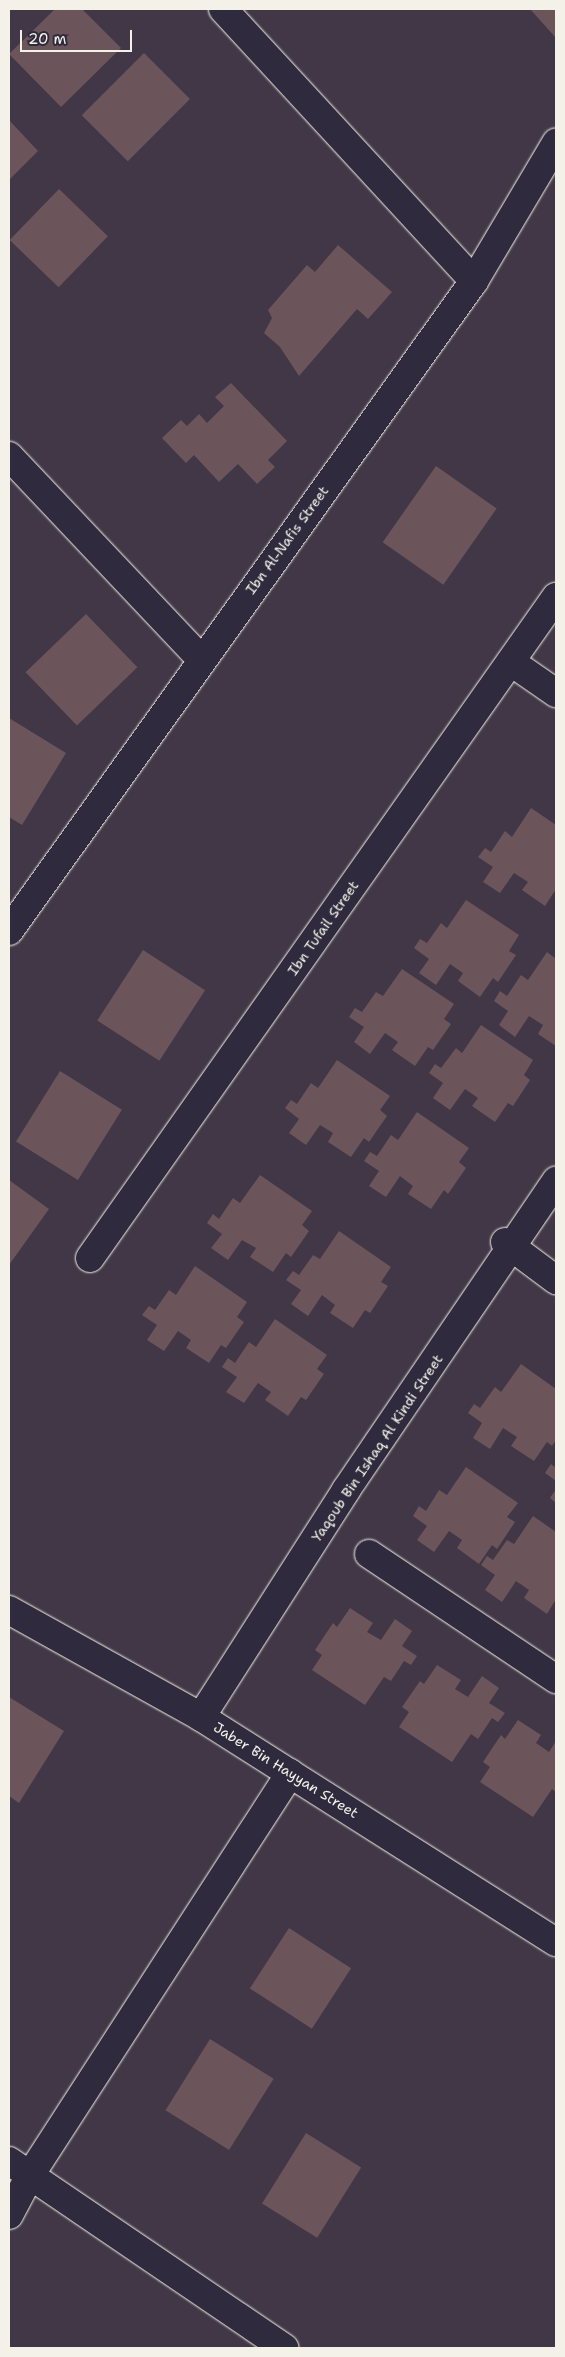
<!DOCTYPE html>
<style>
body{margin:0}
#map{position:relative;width:565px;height:2357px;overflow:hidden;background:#413746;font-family:"Shantell Sans",sans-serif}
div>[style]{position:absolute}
.building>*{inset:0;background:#6b555a;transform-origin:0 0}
.roads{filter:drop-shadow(0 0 1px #f4f1e8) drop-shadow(0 0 1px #f4f1e8)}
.street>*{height:28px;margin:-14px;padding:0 14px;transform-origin:14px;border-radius:14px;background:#2f2a3d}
span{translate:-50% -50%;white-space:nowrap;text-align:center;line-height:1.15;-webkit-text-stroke:4px #2f2a3d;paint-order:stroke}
.street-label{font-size:14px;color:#f4f1e8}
.frame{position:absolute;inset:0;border:10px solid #f4f1e8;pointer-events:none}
.scale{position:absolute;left:20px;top:30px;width:112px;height:22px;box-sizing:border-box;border:2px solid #f4f1e8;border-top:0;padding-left:6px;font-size:15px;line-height:18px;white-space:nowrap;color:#f4f1e8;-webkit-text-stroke:4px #2f2a3d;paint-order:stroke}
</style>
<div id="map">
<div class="building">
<i style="clip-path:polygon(55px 9px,82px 9px,121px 48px,61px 107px,9px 54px)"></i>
<i style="clip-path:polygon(530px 9px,556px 9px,556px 38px)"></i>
<i style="left:144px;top:53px;width:65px;height:88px;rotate:45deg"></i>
<i style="clip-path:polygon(9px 120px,38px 151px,9px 180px)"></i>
<i style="left:59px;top:189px;width:68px;height:71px;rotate:44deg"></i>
<i style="clip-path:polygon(338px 245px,392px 292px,368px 319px,357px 309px,299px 376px,280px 347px,264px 333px,272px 318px,268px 310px,307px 265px,315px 272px)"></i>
<i style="clip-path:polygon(231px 383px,287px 441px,268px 460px,275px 467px,257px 484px,238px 464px,219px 482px,194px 455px,186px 463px,162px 438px,181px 420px,187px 426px,199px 414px,207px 423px,224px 406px,215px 397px)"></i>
<i style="left:436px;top:466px;width:74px;height:93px;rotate:35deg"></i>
<i style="left:86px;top:614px;width:74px;height:84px;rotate:46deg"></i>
<i style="clip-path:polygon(9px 718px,66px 753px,22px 825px,9px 817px)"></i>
<i style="clip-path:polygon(531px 808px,556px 825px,556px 889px,545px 906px,522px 890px,528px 882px,514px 873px,500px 893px,483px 882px,493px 867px,478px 857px,485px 848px,491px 852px,505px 831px,512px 837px)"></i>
<i style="clip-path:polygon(466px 900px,519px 935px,509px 951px,516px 955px,498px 982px,493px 978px,480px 997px,458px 981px,463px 973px,450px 964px,436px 985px,419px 973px,429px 959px,414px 948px,420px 939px,427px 943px,441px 923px,447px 928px)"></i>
<i style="left:143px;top:950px;width:74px;height:84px;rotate:33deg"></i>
<i style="clip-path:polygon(547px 952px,556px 959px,556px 1046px,538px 1034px,543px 1025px,529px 1016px,515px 1037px,499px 1025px,508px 1011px,494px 1001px,500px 991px,507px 996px,521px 975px,528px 980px)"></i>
<i style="clip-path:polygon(402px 969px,454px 1004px,444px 1019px,451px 1024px,433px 1050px,428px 1047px,415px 1066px,392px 1050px,398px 1042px,385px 1033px,370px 1054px,354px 1042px,364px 1027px,349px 1017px,355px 1008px,362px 1012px,376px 992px,383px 996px)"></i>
<i style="clip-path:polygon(481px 1025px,533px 1060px,524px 1075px,530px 1080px,513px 1106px,508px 1103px,495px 1122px,472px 1106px,478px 1098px,465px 1089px,450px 1110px,433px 1098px,443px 1083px,429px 1073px,435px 1064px,441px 1068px,456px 1048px,462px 1053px)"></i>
<i style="clip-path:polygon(337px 1060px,390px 1096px,380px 1110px,387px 1116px,369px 1142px,364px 1138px,351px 1157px,328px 1142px,333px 1133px,320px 1125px,306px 1145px,289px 1133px,299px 1119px,285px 1108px,291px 1100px,297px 1104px,311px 1083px,318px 1088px)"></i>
<i style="left:60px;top:1071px;width:73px;height:83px;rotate:32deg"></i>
<i style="clip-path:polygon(417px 1112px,469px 1148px,459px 1162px,466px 1168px,448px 1194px,444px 1190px,431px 1209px,408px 1194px,413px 1186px,400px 1176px,386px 1197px,369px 1186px,379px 1171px,364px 1161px,370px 1152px,377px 1156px,391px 1135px,398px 1140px)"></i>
<i style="clip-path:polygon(260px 1175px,312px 1211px,302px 1225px,309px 1231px,291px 1257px,286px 1253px,273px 1272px,250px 1257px,256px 1248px,242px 1240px,228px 1260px,211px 1248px,222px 1234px,207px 1223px,213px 1214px,219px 1219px,233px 1198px,240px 1203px)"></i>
<i style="clip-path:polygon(9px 1180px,49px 1209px,9px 1265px)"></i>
<i style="clip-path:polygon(339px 1231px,391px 1267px,381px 1282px,388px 1286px,370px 1313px,365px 1310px,353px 1328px,330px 1313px,335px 1305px,322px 1295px,308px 1316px,291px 1304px,301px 1290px,286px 1280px,293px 1271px,299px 1275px,313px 1255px,320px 1259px)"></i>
<i style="clip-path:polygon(195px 1266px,247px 1302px,237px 1317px,244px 1322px,226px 1348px,221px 1345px,209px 1363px,186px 1348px,191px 1340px,178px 1331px,164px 1351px,147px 1340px,157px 1325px,142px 1315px,149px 1306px,155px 1310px,169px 1290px,176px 1295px)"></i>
<i style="clip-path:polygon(275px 1319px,327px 1355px,317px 1369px,324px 1374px,306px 1400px,301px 1397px,288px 1416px,265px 1400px,271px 1392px,258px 1383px,244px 1403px,226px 1392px,237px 1377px,222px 1367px,228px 1358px,235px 1363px,249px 1342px,256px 1347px)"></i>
<i style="clip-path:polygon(521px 1364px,556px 1389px,556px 1440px,552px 1446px,547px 1442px,534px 1461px,511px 1446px,517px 1437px,503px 1428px,490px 1449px,473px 1438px,482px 1423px,468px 1413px,474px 1404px,480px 1408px,495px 1387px,501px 1392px)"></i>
<i style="clip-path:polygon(551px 1464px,556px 1468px,556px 1481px,545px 1473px)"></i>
<i style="clip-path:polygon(466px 1467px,518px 1503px,507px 1517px,515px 1522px,497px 1549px,492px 1545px,479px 1564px,457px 1548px,462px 1540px,449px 1531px,434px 1552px,417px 1540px,427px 1526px,413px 1516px,419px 1506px,426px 1511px,439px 1490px,447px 1495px)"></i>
<i style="clip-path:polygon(556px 1489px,556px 1503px,550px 1498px)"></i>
<i style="clip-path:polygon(533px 1516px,556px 1532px,556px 1599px,547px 1614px,524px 1598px,529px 1590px,516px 1581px,502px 1602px,485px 1590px,495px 1575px,481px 1565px,487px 1556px,493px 1560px,507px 1540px,514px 1544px)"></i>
<i style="clip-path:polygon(350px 1608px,373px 1623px,367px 1632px,381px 1640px,395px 1619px,412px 1631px,402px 1646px,417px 1656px,411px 1665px,404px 1661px,391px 1681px,384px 1677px,365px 1705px,312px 1670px,322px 1655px,315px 1650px,333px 1623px,337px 1627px)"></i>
<i style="clip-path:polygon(437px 1665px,461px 1680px,455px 1689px,468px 1697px,482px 1676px,499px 1688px,489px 1703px,505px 1713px,498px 1722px,492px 1718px,478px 1739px,471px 1734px,452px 1762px,399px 1727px,409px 1712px,402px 1707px,420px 1681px,424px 1684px)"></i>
<i style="clip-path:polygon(9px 1697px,64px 1731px,19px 1803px,9px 1796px)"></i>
<i style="clip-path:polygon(518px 1720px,541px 1735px,536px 1743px,549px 1752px,556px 1741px,556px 1792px,552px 1789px,533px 1817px,480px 1782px,490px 1767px,483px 1762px,501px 1735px,505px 1739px)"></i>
<i style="left:289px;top:1928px;width:74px;height:72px;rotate:33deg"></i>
<i style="left:210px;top:2039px;width:75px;height:84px;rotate:32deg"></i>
<i style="left:306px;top:2133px;width:65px;height:83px;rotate:32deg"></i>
</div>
<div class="roads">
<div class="street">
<i style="left:223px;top:9px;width:370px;rotate:47.3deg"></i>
<i style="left:9px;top:456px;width:279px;rotate:46.6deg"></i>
<i style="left:511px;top:662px;width:55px;rotate:34.6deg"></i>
<i style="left:9px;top:931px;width:799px;rotate:-54.42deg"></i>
<i style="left:474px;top:281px;width:161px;rotate:-59.3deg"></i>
<i style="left:505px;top:1242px;width:64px;rotate:36.7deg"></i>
<i style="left:90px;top:1258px;width:809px;rotate:-54.82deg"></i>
<i style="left:369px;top:1554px;width:225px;rotate:33.8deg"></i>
<i style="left:9px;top:1610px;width:220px;rotate:29.1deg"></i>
<i style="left:201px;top:1717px;width:420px;rotate:32.4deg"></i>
<i style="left:201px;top:1717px;width:269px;rotate:-57.4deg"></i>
<i style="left:346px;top:1490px;width:374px;rotate:-55.8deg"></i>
<i style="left:9px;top:2161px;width:333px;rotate:34.2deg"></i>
<i style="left:9px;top:2215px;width:43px;rotate:-62.2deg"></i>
<i style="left:29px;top:2177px;width:481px;rotate:-57.1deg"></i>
</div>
</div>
<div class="street-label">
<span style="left:287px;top:540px;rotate:-54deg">Ibn Al-Nafis Street</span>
<span style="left:323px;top:928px;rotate:-55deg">Ibn Tufail Street</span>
<span style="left:377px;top:1448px;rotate:-56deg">Yaqoub Bin Ishaq Al Kindi Street</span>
<span style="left:286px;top:1770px;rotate:32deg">Jaber Bin Hayyan Street</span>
</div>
<div class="frame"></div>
<div class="scale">20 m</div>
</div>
